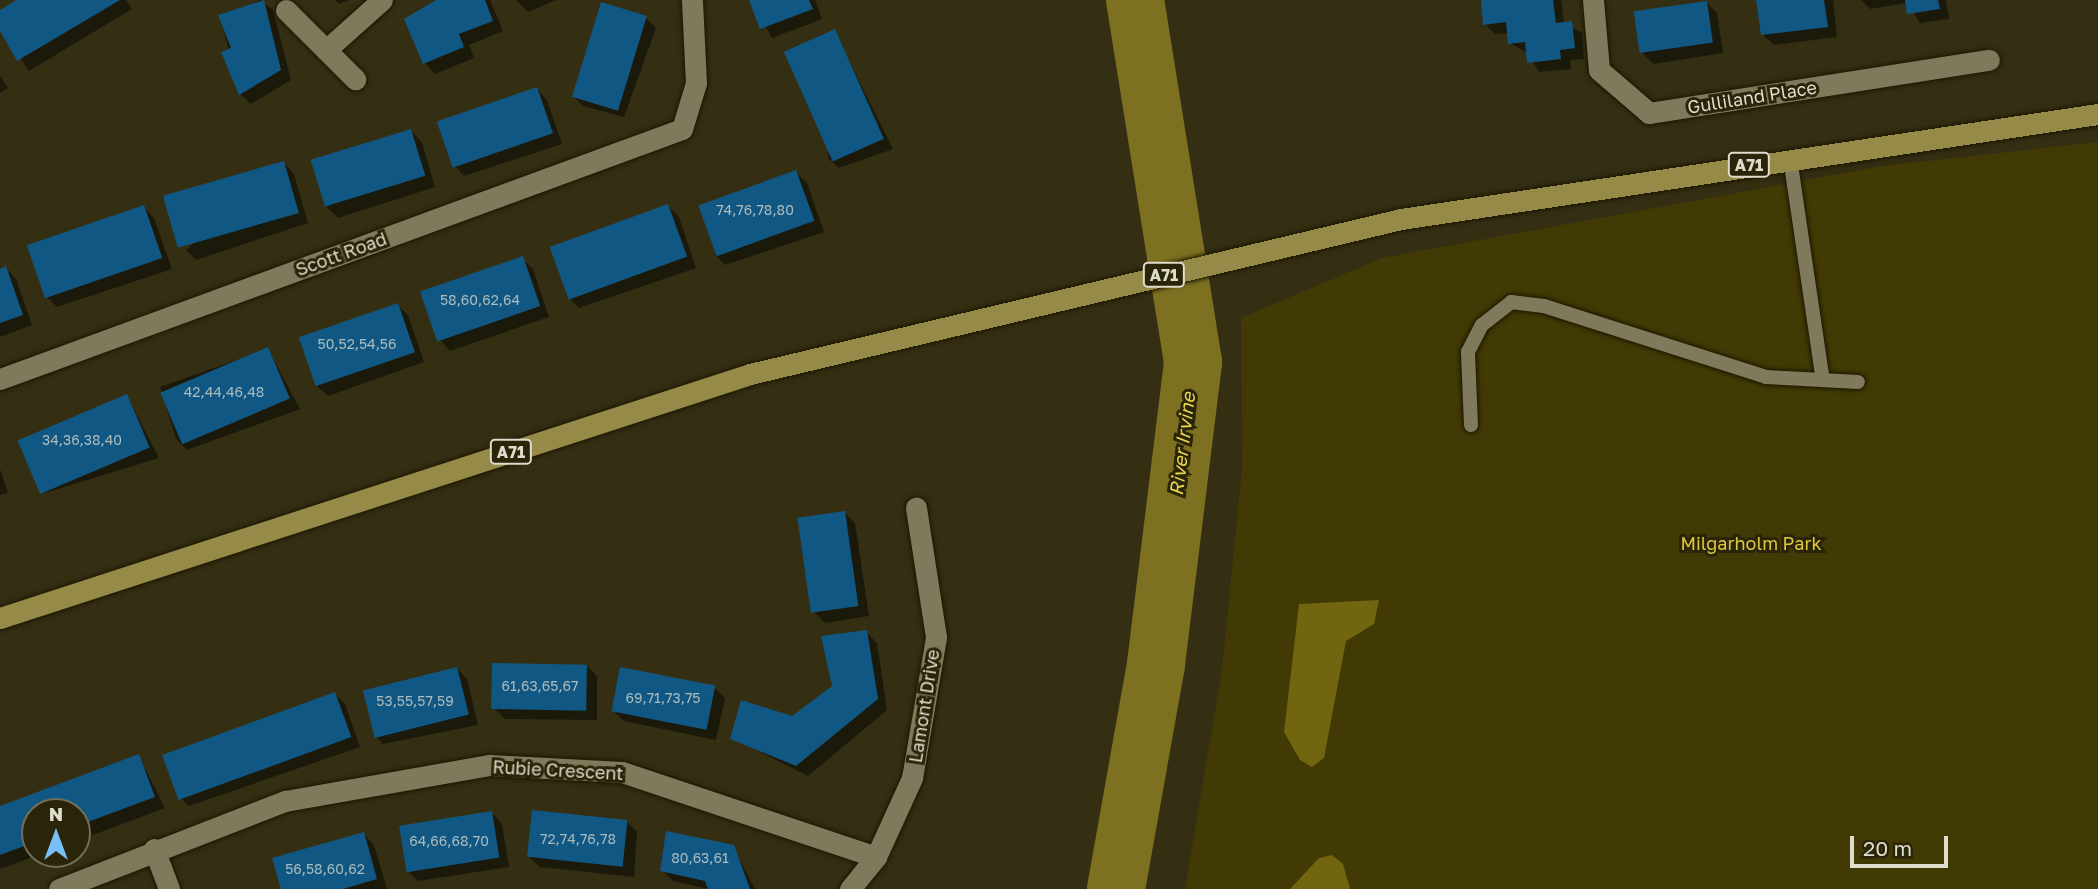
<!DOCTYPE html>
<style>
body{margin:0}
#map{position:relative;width:2098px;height:889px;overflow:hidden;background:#342f13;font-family:"Golos Text",sans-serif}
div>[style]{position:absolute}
.green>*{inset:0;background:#423a04}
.forest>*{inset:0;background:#726510}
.shadow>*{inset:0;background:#0007}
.river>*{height:58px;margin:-29px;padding:0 29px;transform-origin:29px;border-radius:29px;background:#7d7020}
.building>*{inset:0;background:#115784;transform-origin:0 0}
.roads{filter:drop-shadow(0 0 2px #1c1700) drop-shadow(0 0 2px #1c1700)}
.lane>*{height:14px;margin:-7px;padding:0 7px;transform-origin:7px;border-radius:7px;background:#7f7a5c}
.street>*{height:21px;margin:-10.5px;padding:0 10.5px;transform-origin:10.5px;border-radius:10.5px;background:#7f7a5c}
.primary>*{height:21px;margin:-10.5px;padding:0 10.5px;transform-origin:10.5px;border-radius:10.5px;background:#958a48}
span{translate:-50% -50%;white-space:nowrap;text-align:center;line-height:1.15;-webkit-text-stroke:6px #2a2509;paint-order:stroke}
.number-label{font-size:14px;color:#abbbba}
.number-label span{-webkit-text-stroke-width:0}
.shield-label span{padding:2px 5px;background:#2a2509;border:2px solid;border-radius:5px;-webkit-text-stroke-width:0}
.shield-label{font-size:16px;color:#dedccc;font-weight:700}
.street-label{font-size:18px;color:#dedccc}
.park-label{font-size:18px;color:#ddc73b}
.water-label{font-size:19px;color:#ebd54d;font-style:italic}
.north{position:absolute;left:21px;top:798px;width:70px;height:70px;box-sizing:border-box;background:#2a2509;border:2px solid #726e57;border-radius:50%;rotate:0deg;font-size:19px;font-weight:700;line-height:28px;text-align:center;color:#dedccc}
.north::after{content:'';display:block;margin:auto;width:24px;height:32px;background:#78bff7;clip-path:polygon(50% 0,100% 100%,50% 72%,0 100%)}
.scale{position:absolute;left:1850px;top:836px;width:98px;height:32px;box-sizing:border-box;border:4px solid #dedccc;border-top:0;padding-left:9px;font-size:21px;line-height:24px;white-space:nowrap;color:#dedccc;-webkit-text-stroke:5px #2a2509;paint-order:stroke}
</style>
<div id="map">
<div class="green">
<i style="clip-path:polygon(2098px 142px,2098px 889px,1185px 889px,1222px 670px,1242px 469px,1241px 318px,1382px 258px,1883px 166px)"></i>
</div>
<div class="forest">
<i style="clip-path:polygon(1379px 600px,1374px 624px,1346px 641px,1324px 758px,1312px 767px,1300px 760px,1284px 732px,1299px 604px)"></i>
<i style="clip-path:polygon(1332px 855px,1343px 864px,1350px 889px,1290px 889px,1319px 858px)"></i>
</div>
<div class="shadow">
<i style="clip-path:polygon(20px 0,126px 0,132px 9px,29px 71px,0 28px,0 12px)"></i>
<i style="clip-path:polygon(261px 0,273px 10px,291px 80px,251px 104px,240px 94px,220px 16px)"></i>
<i style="clip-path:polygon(335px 0,349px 0,339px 4px)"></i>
<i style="clip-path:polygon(438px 0,490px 0,503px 31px,469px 45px,474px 58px,435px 74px,425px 63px)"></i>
<i style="clip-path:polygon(516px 0,556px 0,528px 12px)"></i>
<i style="clip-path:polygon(751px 0,815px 0,822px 19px,772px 38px)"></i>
<i style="clip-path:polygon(1482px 0,1561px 0,1564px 23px,1582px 33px,1584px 59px,1570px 60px,1571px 69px,1539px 72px,1527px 53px,1510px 43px,1509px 33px,1495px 34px,1485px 24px)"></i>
<i style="clip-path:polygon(1758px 0,1833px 0,1837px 37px,1774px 45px,1763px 35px)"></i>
<i style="clip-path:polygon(1861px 0,1946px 0,1949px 19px,1920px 23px,1908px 3px,1870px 9px)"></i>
<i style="clip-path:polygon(1706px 2px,1717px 13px,1723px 53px,1653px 64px,1642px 53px)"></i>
<i style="clip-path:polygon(646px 18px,656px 28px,624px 117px,583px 106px,572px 95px)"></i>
<i style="clip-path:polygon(834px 31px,893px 149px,839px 168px,828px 158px)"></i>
<i style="clip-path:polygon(0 76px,8px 88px,0 93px)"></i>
<i style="clip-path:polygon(537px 89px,547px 100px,562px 144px,464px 176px,454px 165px)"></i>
<i style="clip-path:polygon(411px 131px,422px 142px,435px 187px,338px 218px,327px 207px)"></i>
<i style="clip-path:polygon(284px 163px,294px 174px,308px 223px,196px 260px,186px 250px)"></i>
<i style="clip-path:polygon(796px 172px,807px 183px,824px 232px,725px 265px,715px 254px)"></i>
<i style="clip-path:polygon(668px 206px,679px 217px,696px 268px,579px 308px,569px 298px)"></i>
<i style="clip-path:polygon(144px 207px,154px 218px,172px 269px,57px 307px,46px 296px)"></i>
<i style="clip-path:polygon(522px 258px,533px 269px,549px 317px,450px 351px,440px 340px,423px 294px)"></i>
<i style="clip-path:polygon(6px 268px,16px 279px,32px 325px,0 337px,0 270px)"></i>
<i style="clip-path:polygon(397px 305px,408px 315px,424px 362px,328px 396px,317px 386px)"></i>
<i style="clip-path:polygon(268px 349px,300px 409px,187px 450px,176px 439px,160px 387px)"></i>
<i style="clip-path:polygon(127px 396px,159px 458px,45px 493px,35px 482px)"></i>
<i style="clip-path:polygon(0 469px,8px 493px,0 495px)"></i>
<i style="clip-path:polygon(844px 512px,855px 523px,869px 616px,825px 623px,814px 612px)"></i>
<i style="clip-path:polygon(866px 632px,877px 643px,887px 710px,808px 776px,732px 738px,792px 718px,833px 687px)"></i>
<i style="clip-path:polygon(587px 666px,597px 676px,597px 720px,505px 719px,494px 708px)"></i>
<i style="clip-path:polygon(457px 668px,467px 679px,478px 725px,383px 744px,373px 733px)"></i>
<i style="clip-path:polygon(714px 687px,725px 698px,716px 740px,624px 721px,613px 711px)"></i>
<i style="clip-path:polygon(335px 694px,345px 704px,360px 747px,189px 806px,178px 795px)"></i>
<i style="clip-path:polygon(139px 756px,165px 808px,77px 841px,77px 812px,35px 812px,35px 854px,41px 854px,0 869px,0 808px)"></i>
<i style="clip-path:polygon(492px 813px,502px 824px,509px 867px,418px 881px,407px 870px)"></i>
<i style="clip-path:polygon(627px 822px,637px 832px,634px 877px,540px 867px,529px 857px)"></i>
<i style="clip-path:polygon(364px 834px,374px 845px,387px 889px,283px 889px)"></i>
<i style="clip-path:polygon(733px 847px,755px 889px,709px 889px,673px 881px,662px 870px)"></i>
</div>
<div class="river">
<i style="left:1116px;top:889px;width:229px;rotate:-79.9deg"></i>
<i style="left:1156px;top:664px;width:304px;rotate:-83deg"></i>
<i style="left:1193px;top:362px;width:367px;rotate:-99.1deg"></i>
</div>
<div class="building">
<i style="clip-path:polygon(16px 0,120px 0,17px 61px,0 31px,0 10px)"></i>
<i style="clip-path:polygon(264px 0,281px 70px,239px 95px,221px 52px,231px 48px,218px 15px)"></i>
<i style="clip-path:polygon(436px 0,485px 0,493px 21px,459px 34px,464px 47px,423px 64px,404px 19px)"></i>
<i style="clip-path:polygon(749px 0,809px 0,813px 9px,760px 29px)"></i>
<i style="clip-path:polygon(1481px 0,1553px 0,1556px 23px,1572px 21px,1575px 48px,1560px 50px,1561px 59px,1527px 63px,1525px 42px,1508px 44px,1506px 22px,1483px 25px)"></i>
<i style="clip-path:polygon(1756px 0,1824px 0,1828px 27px,1761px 35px)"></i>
<i style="clip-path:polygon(1905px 0,1938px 0,1940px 9px,1907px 14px)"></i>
<i style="left:1707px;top:1px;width:42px;height:74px;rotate:82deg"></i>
<i style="left:601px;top:2px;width:48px;height:99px;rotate:17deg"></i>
<i style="left:835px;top:29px;width:120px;height:56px;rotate:66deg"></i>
<i style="left:537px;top:87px;width:49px;height:106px;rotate:71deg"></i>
<i style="left:411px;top:129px;width:49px;height:105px;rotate:73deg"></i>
<i style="left:284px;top:161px;width:54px;height:126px;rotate:74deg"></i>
<i style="left:796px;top:170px;width:54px;height:104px;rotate:70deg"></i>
<i style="left:668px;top:204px;width:56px;height:126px;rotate:70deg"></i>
<i style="left:144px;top:205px;width:56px;height:124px;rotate:71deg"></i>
<i style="left:523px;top:256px;width:53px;height:109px;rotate:71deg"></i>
<i style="clip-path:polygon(6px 266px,23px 315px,0 323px,0 269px)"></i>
<i style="left:398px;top:303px;width:52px;height:105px;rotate:71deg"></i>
<i style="left:268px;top:347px;width:56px;height:117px;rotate:67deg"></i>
<i style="left:127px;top:394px;width:58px;height:119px;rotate:67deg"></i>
<i style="left:845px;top:511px;width:96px;height:48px;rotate:82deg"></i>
<i style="clip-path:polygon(867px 630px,878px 699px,796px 766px,730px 739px,741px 700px,792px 716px,832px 686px,821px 636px)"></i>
<i style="left:492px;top:663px;width:95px;height:46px;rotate:1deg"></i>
<i style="left:457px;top:667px;width:49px;height:97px;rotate:76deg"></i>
<i style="left:620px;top:667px;width:97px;height:45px;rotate:11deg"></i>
<i style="left:335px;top:692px;width:48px;height:184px;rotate:70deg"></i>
<i style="clip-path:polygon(139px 754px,155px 797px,77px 826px,77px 812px,35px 812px,35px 842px,0 855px,0 806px)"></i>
<i style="left:532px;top:810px;width:96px;height:47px;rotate:6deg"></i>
<i style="left:492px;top:811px;width:47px;height:94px;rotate:81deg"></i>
<i style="clip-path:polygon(666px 831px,734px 845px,750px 889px,708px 889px,705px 881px,660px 871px)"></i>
<i style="clip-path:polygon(364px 832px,377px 879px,343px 889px,281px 889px,272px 858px)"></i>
</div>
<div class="roads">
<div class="lane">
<i style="left:1790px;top:158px;width:220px;rotate:81.6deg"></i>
<i style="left:1471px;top:425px;width:73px;rotate:-92.4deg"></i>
<i style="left:1468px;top:352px;width:30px;rotate:-63deg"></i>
<i style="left:1482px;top:325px;width:37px;rotate:-38deg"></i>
<i style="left:1511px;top:302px;width:33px;rotate:7deg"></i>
<i style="left:1544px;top:306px;width:233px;rotate:17.7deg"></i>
<i style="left:1766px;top:377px;width:92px;rotate:3.1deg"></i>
</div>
<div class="street">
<i style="left:1593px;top:0;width:70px;rotate:85.1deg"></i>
<i style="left:1599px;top:70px;width:66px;rotate:40.7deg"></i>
<i style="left:1649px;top:113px;width:344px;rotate:-8.9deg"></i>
<i style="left:286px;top:10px;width:98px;rotate:45deg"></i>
<i style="left:326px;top:50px;width:75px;rotate:-41.8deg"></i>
<i style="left:0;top:379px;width:726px;rotate:-20.13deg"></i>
<i style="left:682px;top:129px;width:48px;rotate:-73.1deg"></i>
<i style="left:696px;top:83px;width:83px;rotate:-92.8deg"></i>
<i style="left:154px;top:849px;width:43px;rotate:69.4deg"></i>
<i style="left:59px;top:889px;width:243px;rotate:-21.3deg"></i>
<i style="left:285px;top:801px;width:208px;rotate:-10deg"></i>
<i style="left:490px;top:765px;width:132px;rotate:3deg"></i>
<i style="left:622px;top:772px;width:268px;rotate:18.5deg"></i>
<i style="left:850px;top:889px;width:41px;rotate:-50.9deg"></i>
<i style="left:876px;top:857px;width:87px;rotate:-65.5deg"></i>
<i style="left:912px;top:778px;width:143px;rotate:-80.3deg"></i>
<i style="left:936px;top:637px;width:131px;rotate:-98.8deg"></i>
</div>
<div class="primary">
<i style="left:0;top:618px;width:789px;rotate:-18.02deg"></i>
<i style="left:750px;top:374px;width:669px;rotate:-13.39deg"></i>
<i style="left:1401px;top:219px;width:705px;rotate:-8.57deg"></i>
</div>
</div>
<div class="number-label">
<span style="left:755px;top:210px">74,76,78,80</span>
<span style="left:480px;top:300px">58,60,62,64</span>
<span style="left:357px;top:344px">50,52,54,56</span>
<span style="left:224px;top:392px">42,44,46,48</span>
<span style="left:82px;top:440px">34,36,38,40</span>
<span style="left:540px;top:686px">61,63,65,67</span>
<span style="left:663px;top:698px">69,71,73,75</span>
<span style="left:415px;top:701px">53,55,57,59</span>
<span style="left:578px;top:839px">72,74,76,78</span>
<span style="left:449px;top:841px">64,66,68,70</span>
<span style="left:700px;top:858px">80,63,61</span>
<span style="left:325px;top:869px">56,58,60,62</span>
</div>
<div class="shield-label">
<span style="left:1749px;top:165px">A71</span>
<span style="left:1164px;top:275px">A71</span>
<span style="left:511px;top:452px">A71</span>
</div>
<div class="street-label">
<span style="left:1752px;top:97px;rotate:-9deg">Gulliland Place</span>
<span style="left:341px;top:254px;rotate:-20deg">Scott Road</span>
<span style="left:924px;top:706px;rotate:-81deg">Lamont Drive</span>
<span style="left:558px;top:770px;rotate:3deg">Rubie Crescent</span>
</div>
<div class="park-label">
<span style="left:1751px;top:543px">Milgarholm Park</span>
</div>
<div class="water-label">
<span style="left:1182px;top:444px;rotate:-83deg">River Irvine</span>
</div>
<div class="north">N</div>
<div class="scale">20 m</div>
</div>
